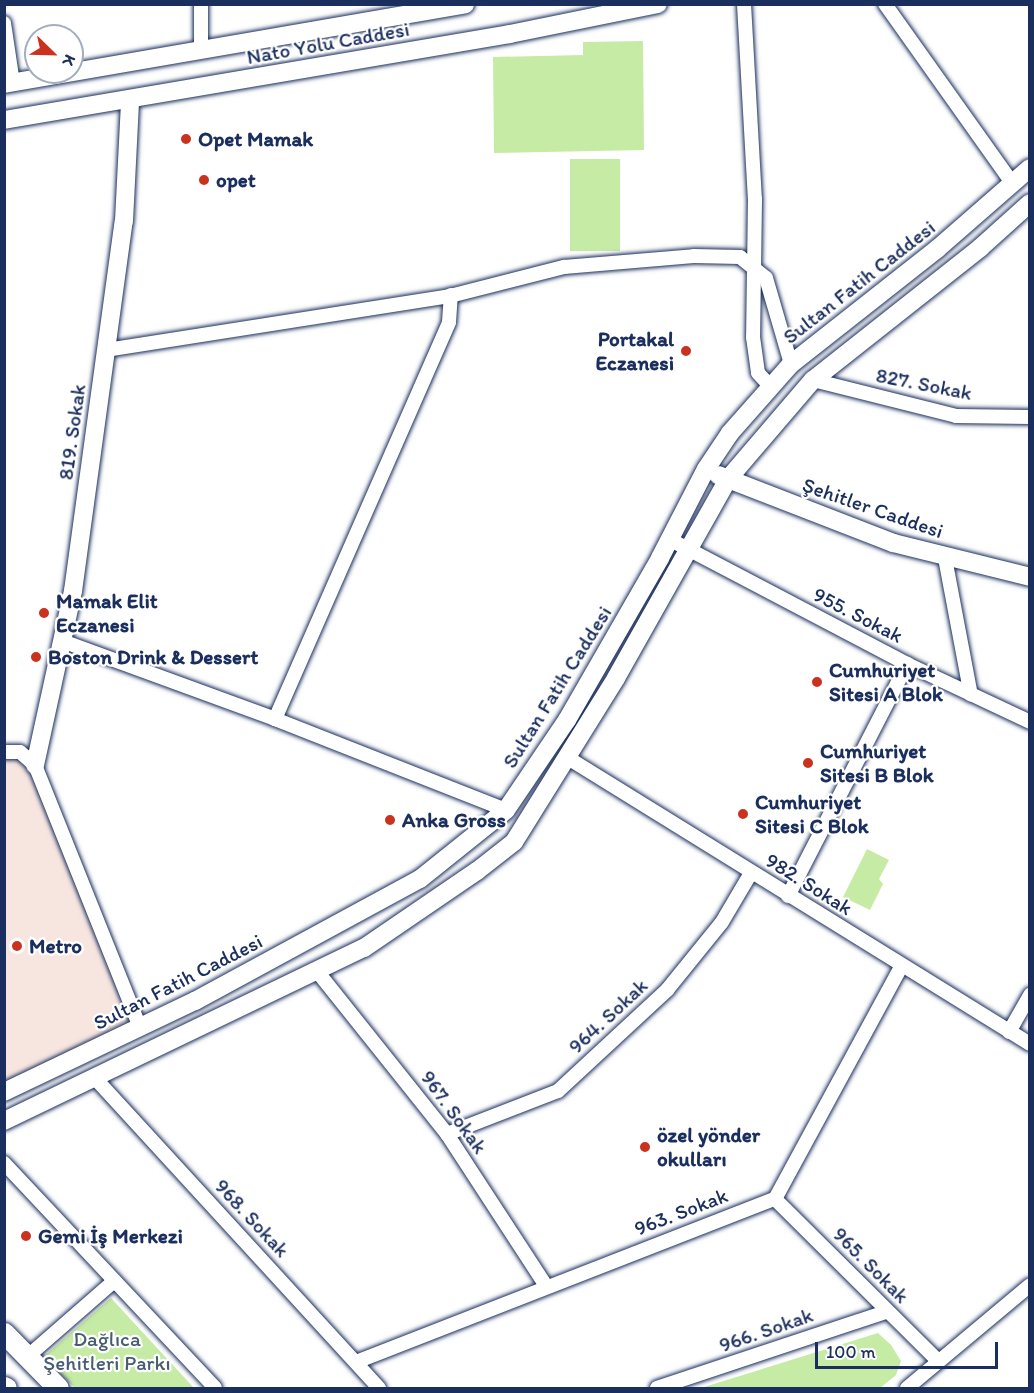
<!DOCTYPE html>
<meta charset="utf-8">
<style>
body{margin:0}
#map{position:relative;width:1034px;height:1393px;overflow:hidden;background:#fff;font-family:Itim,sans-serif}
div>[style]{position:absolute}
.built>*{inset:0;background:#f7e6e0}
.green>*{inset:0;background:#c6eba5;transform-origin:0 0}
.roads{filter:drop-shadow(0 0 2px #1b2f5e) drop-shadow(0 0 2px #1b2f5e)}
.street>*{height:14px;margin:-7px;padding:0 7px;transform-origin:7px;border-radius:7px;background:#fff}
.secondary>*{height:18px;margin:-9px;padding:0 9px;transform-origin:9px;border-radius:9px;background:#fff}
.primary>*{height:21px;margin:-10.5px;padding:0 10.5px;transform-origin:10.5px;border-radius:10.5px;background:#fff}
.dots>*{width:16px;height:16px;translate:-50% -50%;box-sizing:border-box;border:3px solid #fff;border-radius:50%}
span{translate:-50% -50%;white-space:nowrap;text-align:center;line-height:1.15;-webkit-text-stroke:4.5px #fff;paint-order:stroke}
.street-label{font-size:21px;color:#1b2f5e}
.poi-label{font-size:21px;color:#1b2f5e;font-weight:700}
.left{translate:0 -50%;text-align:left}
.right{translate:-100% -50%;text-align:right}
.park-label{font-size:21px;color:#465e70}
.frame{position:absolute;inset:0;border:6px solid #1b2f5e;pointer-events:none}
.north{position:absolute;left:24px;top:24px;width:60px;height:60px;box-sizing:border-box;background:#fff;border:2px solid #a4acbf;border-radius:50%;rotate:113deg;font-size:16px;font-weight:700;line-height:24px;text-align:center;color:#1b2f5e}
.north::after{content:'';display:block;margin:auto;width:21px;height:27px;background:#c8321e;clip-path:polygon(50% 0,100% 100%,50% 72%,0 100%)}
.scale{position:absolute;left:815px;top:1342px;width:183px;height:27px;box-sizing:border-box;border:3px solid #1b2f5e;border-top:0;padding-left:8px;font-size:18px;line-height:21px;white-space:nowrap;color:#1b2f5e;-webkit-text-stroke:4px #fff;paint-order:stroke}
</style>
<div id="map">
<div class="built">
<i style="clip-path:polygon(4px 752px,35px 765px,140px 1028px,4px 1092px)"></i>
</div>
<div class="green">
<i style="clip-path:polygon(643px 41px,644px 150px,494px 153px,493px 57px,583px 55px,583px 42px)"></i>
<i style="left:570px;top:159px;width:50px;height:92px"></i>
<i style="clip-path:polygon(867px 849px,889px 860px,879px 879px,883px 884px,870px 910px,843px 897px)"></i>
<i style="clip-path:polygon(111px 1298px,194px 1388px,75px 1388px,43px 1357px)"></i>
<i style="clip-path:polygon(878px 1333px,891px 1345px,901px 1361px,896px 1375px,880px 1388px,701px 1388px)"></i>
</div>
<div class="roads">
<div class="street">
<i style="left:744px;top:4px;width:195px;rotate:86.8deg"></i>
<i style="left:755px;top:199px;width:138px;rotate:90.8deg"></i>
<i style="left:753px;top:337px;width:36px;rotate:82deg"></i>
<i style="left:758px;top:373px;width:19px;rotate:47deg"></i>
<i style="left:885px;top:4px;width:221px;rotate:54.6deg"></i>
<i style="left:4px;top:23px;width:61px;rotate:81.5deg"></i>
<i style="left:201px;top:50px;width:46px;rotate:-90deg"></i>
<i style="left:106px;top:350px;width:344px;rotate:-8.9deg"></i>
<i style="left:446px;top:297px;width:122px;rotate:-14.3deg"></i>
<i style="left:564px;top:267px;width:130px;rotate:-4.8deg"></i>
<i style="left:694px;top:256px;width:46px;rotate:1.2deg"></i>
<i style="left:740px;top:257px;width:33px;rotate:39deg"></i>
<i style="left:766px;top:278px;width:90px;rotate:73.8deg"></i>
<i style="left:813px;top:380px;width:147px;rotate:14.1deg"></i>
<i style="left:956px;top:416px;width:74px;rotate:0.8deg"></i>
<i style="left:669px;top:539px;width:269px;rotate:27.7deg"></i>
<i style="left:907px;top:664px;width:136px;rotate:25.2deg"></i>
<i style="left:945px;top:558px;width:139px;rotate:79.3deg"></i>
<i style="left:65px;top:642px;width:224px;rotate:20.1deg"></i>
<i style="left:275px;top:719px;width:248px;rotate:21.5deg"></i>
<i style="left:275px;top:719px;width:433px;rotate:-66.3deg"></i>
<i style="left:449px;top:322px;width:27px;rotate:-86deg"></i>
<i style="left:4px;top:752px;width:16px"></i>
<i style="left:20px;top:752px;width:20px;rotate:41deg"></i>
<i style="left:35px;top:765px;width:283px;rotate:68.2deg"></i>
<i style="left:568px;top:758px;width:543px;rotate:31.76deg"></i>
<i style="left:788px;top:896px;width:261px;rotate:-62.8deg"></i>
<i style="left:317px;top:971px;width:208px;rotate:51.4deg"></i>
<i style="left:447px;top:1134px;width:181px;rotate:56.9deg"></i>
<i style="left:1009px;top:1032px;width:43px;rotate:-60.4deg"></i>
<i style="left:94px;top:1077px;width:422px;rotate:47.5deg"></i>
<i style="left:447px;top:1134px;width:119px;rotate:-21.2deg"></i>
<i style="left:558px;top:1091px;width:149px;rotate:-42.8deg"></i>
<i style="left:667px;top:990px;width:87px;rotate:-51deg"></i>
<i style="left:722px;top:922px;width:57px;rotate:-59.4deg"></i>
<i style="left:4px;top:1163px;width:308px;rotate:46.8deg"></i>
<i style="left:775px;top:1199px;width:230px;rotate:44.8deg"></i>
<i style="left:27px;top:1357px;width:116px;rotate:-41.1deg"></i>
<i style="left:356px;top:1362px;width:450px;rotate:-21.3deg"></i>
<i style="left:775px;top:1199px;width:264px;rotate:-61.5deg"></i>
<i style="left:657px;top:1388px;width:243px;rotate:-18.4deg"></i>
<i style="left:907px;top:1388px;width:160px;rotate:-39.9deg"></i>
</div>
<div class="secondary">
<i style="left:4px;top:84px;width:468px;rotate:-9.8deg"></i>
<i style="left:4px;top:120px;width:513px;rotate:-9.65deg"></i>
<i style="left:510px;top:34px;width:151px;rotate:-11.5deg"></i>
<i style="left:718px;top:475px;width:188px;rotate:21.2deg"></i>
<i style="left:893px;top:543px;width:141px;rotate:13.9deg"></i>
<i style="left:35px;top:765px;width:178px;rotate:-77.7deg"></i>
<i style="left:73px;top:591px;width:373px;rotate:-82.2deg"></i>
<i style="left:124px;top:221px;width:120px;rotate:-87.1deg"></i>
<i style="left:4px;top:1092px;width:212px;rotate:-25.5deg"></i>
<i style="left:195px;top:1001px;width:256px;rotate:-28.5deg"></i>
<i style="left:420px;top:879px;width:110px;rotate:-38.7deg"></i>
<i style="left:506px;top:810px;width:109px;rotate:-55.9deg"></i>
<i style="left:567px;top:720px;width:187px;rotate:-60.1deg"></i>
<i style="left:660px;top:558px;width:100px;rotate:-62.7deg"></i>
<i style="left:706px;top:469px;width:43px;rotate:-56.3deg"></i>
<i style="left:730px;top:433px;width:92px;rotate:-48.5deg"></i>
<i style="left:791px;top:364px;width:186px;rotate:-38.2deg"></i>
<i style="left:937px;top:249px;width:123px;rotate:-41.1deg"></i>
<i style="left:4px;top:1121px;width:399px;rotate:-25.7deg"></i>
<i style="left:364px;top:948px;width:137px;rotate:-34.3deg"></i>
<i style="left:477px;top:871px;width:47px;rotate:-38.1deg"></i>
<i style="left:514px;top:842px;width:193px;rotate:-58.1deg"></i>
<i style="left:616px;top:678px;width:228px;rotate:-60.6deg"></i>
<i style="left:728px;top:479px;width:130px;rotate:-49.4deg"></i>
<i style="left:813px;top:380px;width:213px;rotate:-38.3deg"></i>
<i style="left:980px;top:248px;width:67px;rotate:-42deg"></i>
</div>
<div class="primary">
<i style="left:4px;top:1333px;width:77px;rotate:45.5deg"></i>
<i style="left:4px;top:1387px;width:2px;rotate:27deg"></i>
</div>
</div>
<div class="dots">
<i style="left:186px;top:139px;background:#c8321e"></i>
<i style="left:204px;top:180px;background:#c8321e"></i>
<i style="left:686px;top:351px;background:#c8321e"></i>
<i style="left:44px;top:613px;background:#c8321e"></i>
<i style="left:36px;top:657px;background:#c8321e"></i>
<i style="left:817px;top:682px;background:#c8321e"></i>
<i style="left:808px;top:763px;background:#c8321e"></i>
<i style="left:743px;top:814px;background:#c8321e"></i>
<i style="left:390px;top:820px;background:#c8321e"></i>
<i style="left:17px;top:946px;background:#c8321e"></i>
<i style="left:645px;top:1147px;background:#c8321e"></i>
<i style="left:26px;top:1236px;background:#c8321e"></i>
</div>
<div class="street-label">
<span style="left:328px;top:43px;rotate:-10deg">Nato Yolu Caddesi</span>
<span style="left:859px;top:282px;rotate:-38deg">Sultan Fatih Caddesi</span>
<span style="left:924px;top:384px;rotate:11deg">827. Sokak</span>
<span style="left:72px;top:432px;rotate:-82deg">819. Sokak</span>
<span style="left:873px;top:508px;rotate:19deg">Şehitler Caddesi</span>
<span style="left:858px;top:615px;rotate:27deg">955. Sokak</span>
<span style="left:557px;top:687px;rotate:-58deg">Sultan Fatih Caddesi</span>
<span style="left:809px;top:884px;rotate:32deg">982. Sokak</span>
<span style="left:178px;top:982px;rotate:-27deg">Sultan Fatih Caddesi</span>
<span style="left:608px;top:1016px;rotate:-43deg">964. Sokak</span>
<span style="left:454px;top:1112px;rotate:54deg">967. Sokak</span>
<span style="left:681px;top:1212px;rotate:-21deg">963. Sokak</span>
<span style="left:252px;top:1218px;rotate:47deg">968. Sokak</span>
<span style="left:871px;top:1265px;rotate:45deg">965. Sokak</span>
<span style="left:766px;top:1330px;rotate:-19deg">966. Sokak</span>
</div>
<div class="poi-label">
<span class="left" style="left:198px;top:139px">Opet Mamak</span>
<span class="left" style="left:216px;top:180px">opet</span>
<span class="right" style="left:674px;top:351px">Portakal<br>Eczanesi</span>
<span class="left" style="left:56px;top:613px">Mamak Elit<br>Eczanesi</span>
<span class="left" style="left:48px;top:657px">Boston Drink &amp; Dessert</span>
<span class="left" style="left:829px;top:682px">Cumhuriyet<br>Sitesi A Blok</span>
<span class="left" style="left:820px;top:763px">Cumhuriyet<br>Sitesi B Blok</span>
<span class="left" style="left:755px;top:814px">Cumhuriyet<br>Sitesi C Blok</span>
<span class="left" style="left:402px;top:820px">Anka Gross</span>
<span class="left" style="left:29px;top:946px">Metro</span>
<span class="left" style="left:657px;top:1147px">özel yönder<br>okulları</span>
<span class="left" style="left:38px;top:1236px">Gemi İş Merkezi</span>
</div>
<div class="park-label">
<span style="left:107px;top:1351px">Dağlıca<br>Şehitleri Parkı</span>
</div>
<div class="frame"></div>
<div class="north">K</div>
<div class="scale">100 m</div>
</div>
